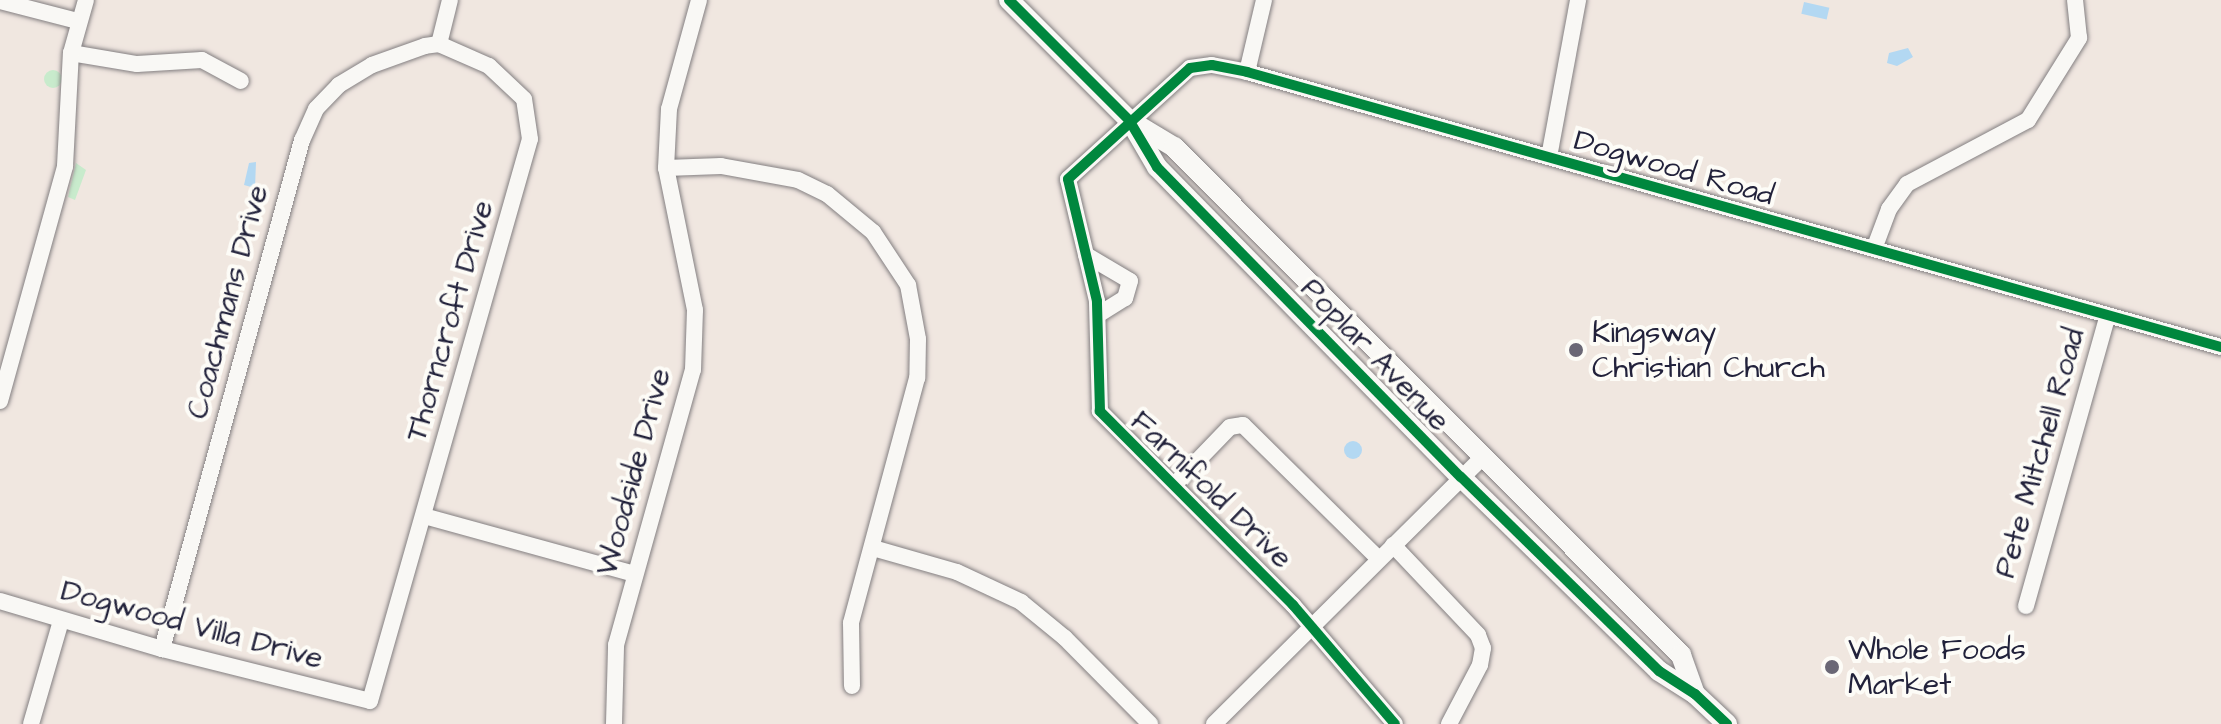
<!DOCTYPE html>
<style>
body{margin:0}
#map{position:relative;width:2221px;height:724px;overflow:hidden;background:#f0e7e0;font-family:"Architects Daughter",sans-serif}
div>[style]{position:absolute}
.green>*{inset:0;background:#c8ebcc}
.round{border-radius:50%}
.water>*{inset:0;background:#b3d8f2;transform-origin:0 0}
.roads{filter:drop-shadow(0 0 2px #837f81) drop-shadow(0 0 2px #837f81)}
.minor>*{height:16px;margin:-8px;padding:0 8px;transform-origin:8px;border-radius:8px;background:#f9f8f5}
.major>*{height:20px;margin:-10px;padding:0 10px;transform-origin:10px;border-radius:10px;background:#f9f8f5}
.cycleway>*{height:10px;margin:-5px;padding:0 5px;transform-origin:5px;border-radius:5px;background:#00873e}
.dots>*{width:22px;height:22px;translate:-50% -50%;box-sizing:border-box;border:4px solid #fdfcf7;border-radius:50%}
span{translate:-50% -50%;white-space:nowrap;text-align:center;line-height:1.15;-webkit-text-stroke:8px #fdfcf7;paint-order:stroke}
.street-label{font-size:30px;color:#22223b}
.poi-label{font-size:30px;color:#22223b}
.left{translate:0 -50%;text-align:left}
</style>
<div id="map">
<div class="green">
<i class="round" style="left:44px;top:70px;width:18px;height:18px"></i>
<i style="clip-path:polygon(76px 163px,86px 170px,75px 200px,68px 197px)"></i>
</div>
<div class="water">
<i style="left:1804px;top:2px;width:26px;height:12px;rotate:13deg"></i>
<i style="clip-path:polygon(1908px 48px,1913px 57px,1897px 66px,1887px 63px,1889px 53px)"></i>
<i style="clip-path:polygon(256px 162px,255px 188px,244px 185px,249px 163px)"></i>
<i class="round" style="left:1344px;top:441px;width:18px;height:18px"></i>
</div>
<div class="roads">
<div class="minor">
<i style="left:0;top:1px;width:81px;rotate:14.4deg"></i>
<i style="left:439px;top:44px;width:45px;rotate:-76deg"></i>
<i style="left:71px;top:53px;width:67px;rotate:9.5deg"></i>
<i style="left:137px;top:64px;width:65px;rotate:-3.5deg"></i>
<i style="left:202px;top:60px;width:44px;rotate:28.3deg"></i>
<i style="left:1247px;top:72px;width:74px;rotate:-76.7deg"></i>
<i style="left:1549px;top:157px;width:160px;rotate:-79.5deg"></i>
<i style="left:666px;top:168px;width:55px;rotate:-2.1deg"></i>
<i style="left:721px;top:166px;width:78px;rotate:10.3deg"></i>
<i style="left:798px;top:180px;width:32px;rotate:26deg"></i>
<i style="left:827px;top:194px;width:60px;rotate:39.6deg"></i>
<i style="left:873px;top:232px;width:64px;rotate:56.6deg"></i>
<i style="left:908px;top:285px;width:55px;rotate:79.5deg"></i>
<i style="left:918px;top:339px;width:39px;rotate:91deg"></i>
<i style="left:917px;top:378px;width:254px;rotate:105.1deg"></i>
<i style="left:851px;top:623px;width:63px;rotate:89.1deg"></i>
<i style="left:1874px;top:249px;width:43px;rotate:-69.4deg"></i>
<i style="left:1889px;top:209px;width:31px;rotate:-54deg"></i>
<i style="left:1907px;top:184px;width:137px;rotate:-27.9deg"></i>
<i style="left:2028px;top:120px;width:97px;rotate:-58.1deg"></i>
<i style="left:2079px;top:38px;width:38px;rotate:-96deg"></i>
<i style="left:1086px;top:255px;width:51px;rotate:30.6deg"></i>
<i style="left:1130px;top:281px;width:18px;rotate:106deg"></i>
<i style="left:1125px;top:298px;width:32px;rotate:148deg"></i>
<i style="left:0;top:401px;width:244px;rotate:-74.5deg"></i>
<i style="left:65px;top:166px;width:113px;rotate:-87deg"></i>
<i style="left:71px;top:53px;width:55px;rotate:-74.2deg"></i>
<i style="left:1175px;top:484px;width:79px;rotate:-46deg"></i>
<i style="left:1230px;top:427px;width:13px;rotate:-9deg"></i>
<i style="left:1243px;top:425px;width:191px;rotate:44.6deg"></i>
<i style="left:424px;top:516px;width:219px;rotate:15.4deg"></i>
<i style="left:1393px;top:545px;width:124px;rotate:46.6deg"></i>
<i style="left:1478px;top:635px;width:14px;rotate:69deg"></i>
<i style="left:1483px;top:648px;width:17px;rotate:100deg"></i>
<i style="left:1480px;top:665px;width:67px;rotate:117.7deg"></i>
<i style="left:873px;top:548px;width:87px;rotate:15.9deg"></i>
<i style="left:957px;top:572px;width:71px;rotate:25.1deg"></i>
<i style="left:1021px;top:602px;width:57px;rotate:39.3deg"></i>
<i style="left:1065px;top:638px;width:121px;rotate:45.3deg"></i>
<i style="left:0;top:601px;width:169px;rotate:16.5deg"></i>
<i style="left:162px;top:649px;width:214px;rotate:14deg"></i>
<i style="left:370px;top:701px;width:584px;rotate:-74.11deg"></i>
<i style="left:530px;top:139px;width:40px;rotate:-98.5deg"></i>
<i style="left:524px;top:99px;width:48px;rotate:-136.7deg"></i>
<i style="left:489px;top:66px;width:55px;rotate:-156.3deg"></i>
<i style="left:439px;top:44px;width:14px;rotate:172deg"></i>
<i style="left:425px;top:46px;width:56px;rotate:160.3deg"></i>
<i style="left:372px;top:65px;width:39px;rotate:149deg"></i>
<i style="left:339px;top:85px;width:33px;rotate:134deg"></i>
<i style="left:316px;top:109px;width:34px;rotate:114deg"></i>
<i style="left:302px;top:140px;width:528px;rotate:105.38deg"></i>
<i style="left:2026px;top:606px;width:302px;rotate:-74.3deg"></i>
<i style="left:31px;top:724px;width:107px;rotate:-73.8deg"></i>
<i style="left:614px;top:724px;width:79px;rotate:-88.5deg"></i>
<i style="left:616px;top:645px;width:286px;rotate:-74.4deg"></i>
<i style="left:693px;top:370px;width:60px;rotate:-88.1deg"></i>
<i style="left:695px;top:310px;width:145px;rotate:-101.5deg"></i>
<i style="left:666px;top:168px;width:59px;rotate:-87.1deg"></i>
<i style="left:669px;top:109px;width:113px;rotate:-74.6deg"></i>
<i style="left:1214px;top:724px;width:379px;rotate:-44.8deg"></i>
<i style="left:1395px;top:724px;width:157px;rotate:-130.6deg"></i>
<i style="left:1293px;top:605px;width:274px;rotate:-134.9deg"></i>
<i style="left:1100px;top:411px;width:110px;rotate:-91.6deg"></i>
<i style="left:1097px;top:301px;width:125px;rotate:-103.4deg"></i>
<i style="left:1068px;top:179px;width:165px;rotate:-42.3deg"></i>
<i style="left:1190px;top:68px;width:22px;rotate:-8deg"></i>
<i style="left:1212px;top:65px;width:36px;rotate:11deg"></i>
<i style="left:1247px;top:72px;width:1012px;rotate:15.77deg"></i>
</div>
<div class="major">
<i style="left:1009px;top:0;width:170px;rotate:45deg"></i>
<i style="left:1129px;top:120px;width:52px;rotate:31deg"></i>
<i style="left:1174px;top:147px;width:718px;rotate:45.06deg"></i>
<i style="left:1681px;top:655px;width:41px;rotate:70.3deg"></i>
<i style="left:1132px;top:124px;width:50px;rotate:59.8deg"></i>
<i style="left:1157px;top:167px;width:434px;rotate:45.6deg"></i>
<i style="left:1461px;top:477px;width:277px;rotate:44.4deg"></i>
<i style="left:1659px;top:671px;width:43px;rotate:32.6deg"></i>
<i style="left:1695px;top:694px;width:44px;rotate:43.2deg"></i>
</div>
</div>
<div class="cycleway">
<i style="left:1009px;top:0;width:170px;rotate:45deg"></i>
<i style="left:1129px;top:120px;width:55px;rotate:59.2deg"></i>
<i style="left:1157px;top:167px;width:434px;rotate:45.6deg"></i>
<i style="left:1461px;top:477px;width:277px;rotate:44.4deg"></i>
<i style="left:1659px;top:671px;width:43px;rotate:32.6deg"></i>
<i style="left:1695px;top:694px;width:44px;rotate:43.2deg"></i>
<i style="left:1395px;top:724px;width:157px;rotate:-130.6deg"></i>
<i style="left:1293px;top:605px;width:274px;rotate:-134.9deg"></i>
<i style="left:1100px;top:411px;width:110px;rotate:-91.6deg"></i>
<i style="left:1097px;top:301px;width:125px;rotate:-103.4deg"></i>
<i style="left:1068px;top:179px;width:165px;rotate:-42.3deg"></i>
<i style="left:1190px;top:68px;width:22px;rotate:-8deg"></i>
<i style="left:1212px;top:65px;width:36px;rotate:11deg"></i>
<i style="left:1247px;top:72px;width:1012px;rotate:15.77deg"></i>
</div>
<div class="dots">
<i style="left:1576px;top:350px;background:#6a6775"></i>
<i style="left:1832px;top:667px;background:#6a6775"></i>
</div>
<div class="street-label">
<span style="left:1674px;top:168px;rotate:16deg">Dogwood Road</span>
<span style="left:228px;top:302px;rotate:-75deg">Coachmans Drive</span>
<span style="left:450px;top:321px;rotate:-74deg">Thorncroft Drive</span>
<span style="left:1375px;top:355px;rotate:46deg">Poplar Avenue</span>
<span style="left:2040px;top:453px;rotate:-74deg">Pete Mitchell Road</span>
<span style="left:634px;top:472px;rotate:-75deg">Woodside Drive</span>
<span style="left:1211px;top:490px;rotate:44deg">Farnifold Drive</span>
<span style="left:192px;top:625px;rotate:15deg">Dogwood Villa Drive</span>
</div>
<div class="poi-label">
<span class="left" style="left:1592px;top:350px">Kingsway<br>Christian Church</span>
<span class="left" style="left:1848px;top:667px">Whole Foods<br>Market</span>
</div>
</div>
